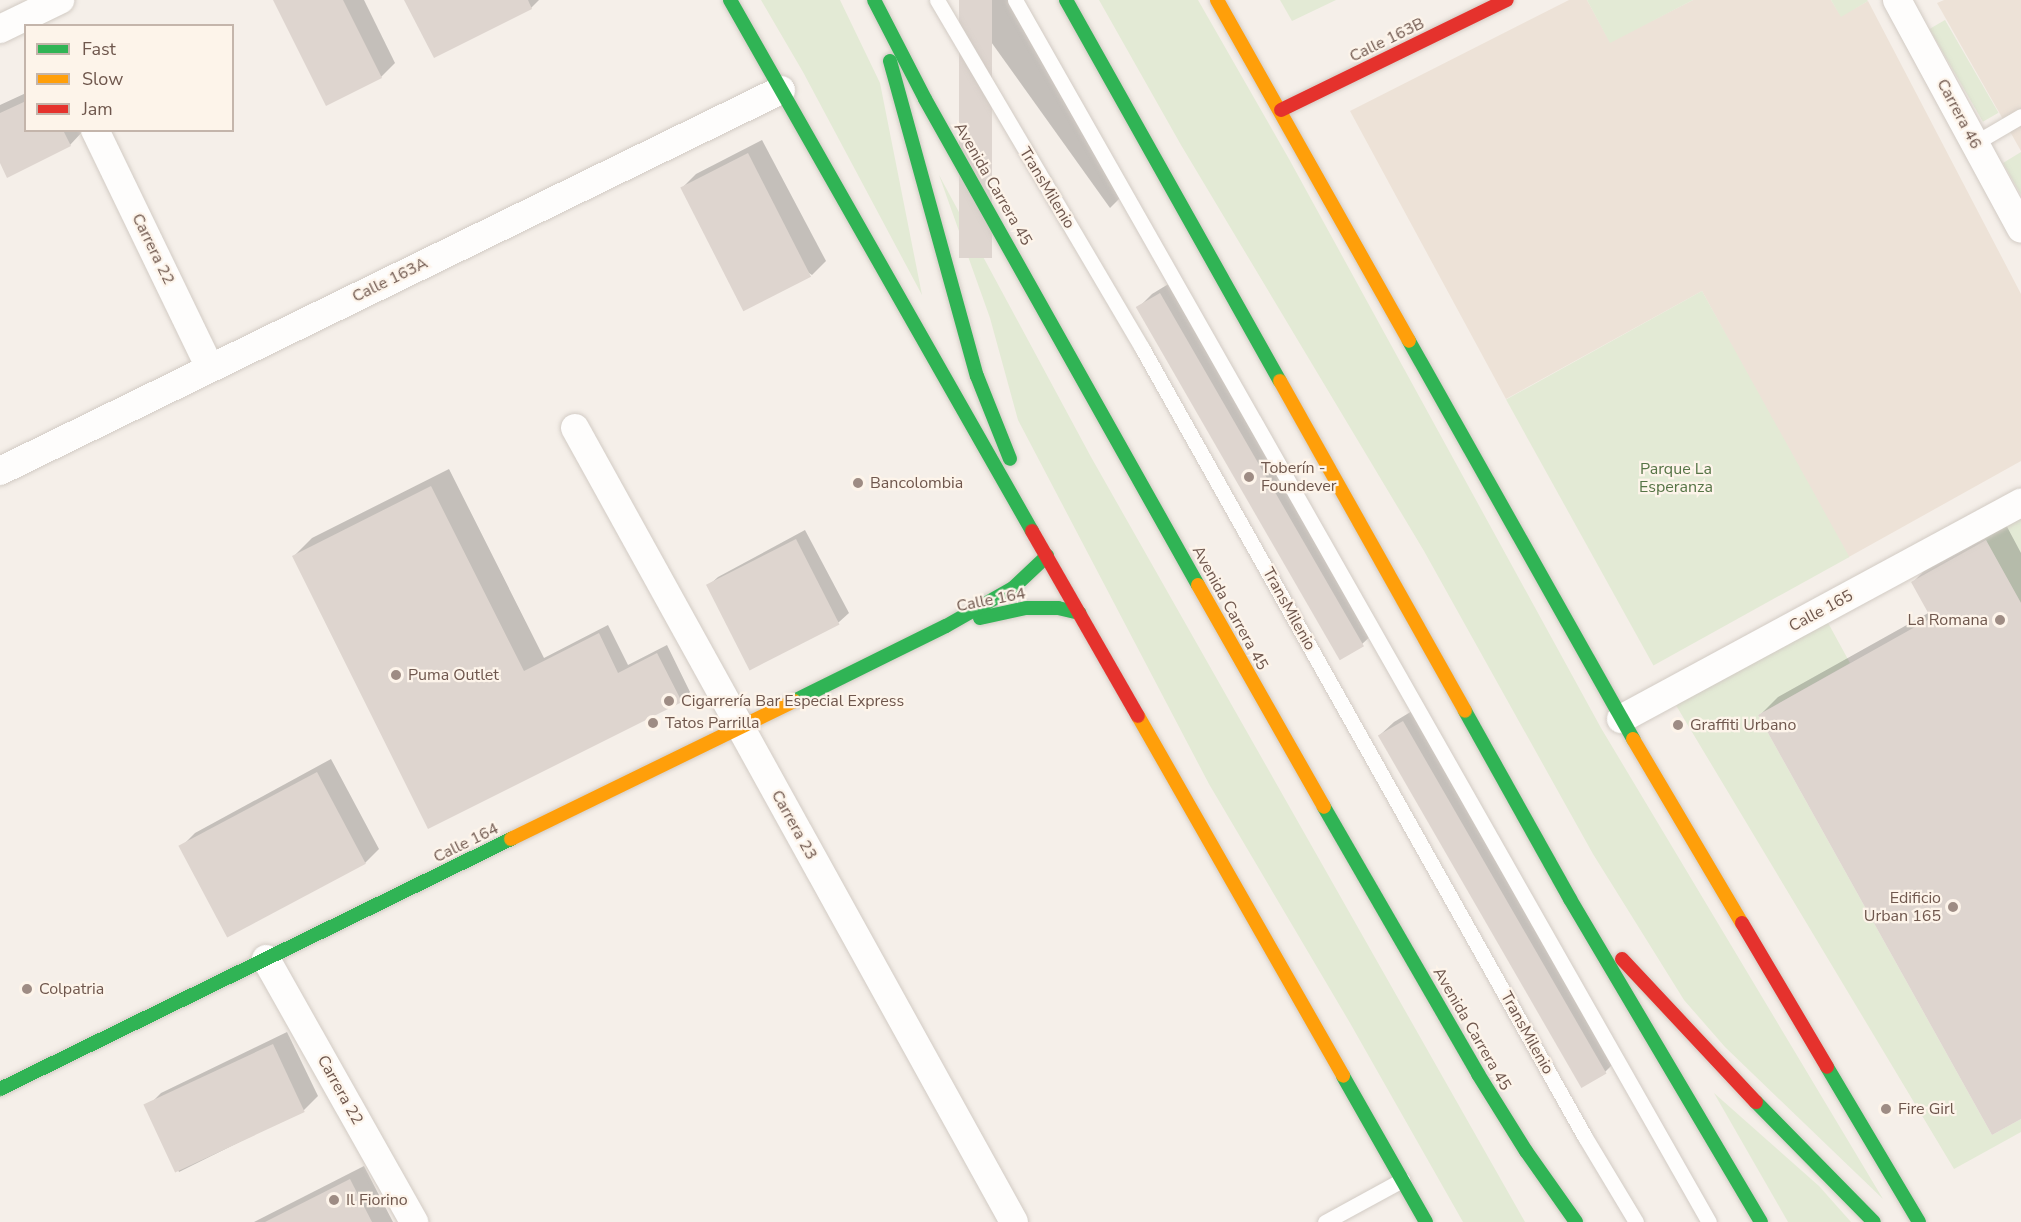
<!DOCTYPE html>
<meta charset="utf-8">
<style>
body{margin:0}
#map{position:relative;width:2021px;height:1222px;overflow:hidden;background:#f5efe9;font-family:"Nunito Sans",sans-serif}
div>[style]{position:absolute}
.residential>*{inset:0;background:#ede2d7}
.green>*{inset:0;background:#e3ead5;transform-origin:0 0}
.shadow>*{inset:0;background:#0003}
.building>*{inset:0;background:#ded5cf;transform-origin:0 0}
.roads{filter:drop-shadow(0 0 2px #d2cbc4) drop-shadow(0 0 2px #d2cbc4)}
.lane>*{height:15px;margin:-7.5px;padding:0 7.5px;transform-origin:7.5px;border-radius:7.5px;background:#fefdfc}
.street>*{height:28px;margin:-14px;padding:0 14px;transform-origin:14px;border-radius:14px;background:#fefdfc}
.fast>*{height:14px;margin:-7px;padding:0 7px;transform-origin:7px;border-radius:7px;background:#30b455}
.slow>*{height:14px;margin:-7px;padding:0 7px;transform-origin:7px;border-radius:7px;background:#ff9f0a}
.jam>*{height:14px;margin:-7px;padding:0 7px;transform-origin:7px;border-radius:7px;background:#e5322d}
.dots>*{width:16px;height:16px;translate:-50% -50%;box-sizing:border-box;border:3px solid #fdf4ea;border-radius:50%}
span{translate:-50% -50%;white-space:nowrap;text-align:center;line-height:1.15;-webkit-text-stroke:4.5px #fdf4ea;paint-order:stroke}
.street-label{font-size:16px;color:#6f574d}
.poi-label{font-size:16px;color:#6f574d}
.left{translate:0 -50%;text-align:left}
.right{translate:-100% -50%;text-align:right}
.park-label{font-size:16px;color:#567446}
.legend{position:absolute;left:24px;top:24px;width:210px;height:108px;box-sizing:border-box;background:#fdf4ea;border:2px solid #c4b5ab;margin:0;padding:8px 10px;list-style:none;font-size:18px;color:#6f574d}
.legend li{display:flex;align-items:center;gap:12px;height:30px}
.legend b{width:30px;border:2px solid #c4b5ab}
</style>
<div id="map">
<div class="residential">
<i style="clip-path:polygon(1569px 0,1587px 0,1610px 42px,1693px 0,1831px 0,1841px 16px,1868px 1px,2021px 294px,2021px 461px,1847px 558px,1702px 291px,1506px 399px,1350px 111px)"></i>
<i style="clip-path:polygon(1944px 0,2021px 0,2021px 151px,1937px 3px)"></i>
</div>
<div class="green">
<i style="clip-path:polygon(761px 0,840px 0,880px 83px,922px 295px,803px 72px)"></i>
<i style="clip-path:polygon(1099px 0,1198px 0,1289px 159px,1601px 728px,1883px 1199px,1725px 1047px,1684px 1000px,1593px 854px,1424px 551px,1181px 145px)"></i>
<i style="clip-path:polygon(1280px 0,1336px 0,1292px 21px)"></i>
<i style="clip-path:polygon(1587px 0,1693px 0,1610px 43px)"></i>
<i style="clip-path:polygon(1831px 0,1867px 0,1868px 1px,1841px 17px)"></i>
<i style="left:1945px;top:20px;width:107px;height:18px;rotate:60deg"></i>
<i style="clip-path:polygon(2021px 152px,2021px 195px,2003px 163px)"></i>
<i style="clip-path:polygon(939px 175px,1091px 457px,1525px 1222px,1463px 1222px,1350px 1023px,1209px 784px,1018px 420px,990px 318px)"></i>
<i style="left:1702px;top:291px;width:304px;height:224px;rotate:61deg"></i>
<i style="clip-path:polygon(2021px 510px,2021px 603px,1981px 532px)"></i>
<i style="clip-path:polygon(1827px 621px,1850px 663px,1758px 715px,1992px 1135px,2021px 1119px,2021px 1132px,1954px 1169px,1674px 702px)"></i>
<i style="clip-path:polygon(1714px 1093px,1819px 1186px,1851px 1222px,1788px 1222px)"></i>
</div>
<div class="shadow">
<i style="clip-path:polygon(275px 0,364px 0,395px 63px,381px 77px)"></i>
<i style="clip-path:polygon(406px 0,539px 0,531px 8px)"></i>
<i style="clip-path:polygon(961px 0,1014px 0,1124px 194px,1110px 208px)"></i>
<i style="clip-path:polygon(26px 93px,26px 130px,84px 130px,70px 145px,0 160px,0 105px)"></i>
<i style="clip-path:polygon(762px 140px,826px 261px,812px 275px,682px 188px,696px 174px)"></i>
<i style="clip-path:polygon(1175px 280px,1375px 632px,1361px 645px,1138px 308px,1152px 294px)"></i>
<i style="clip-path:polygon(449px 469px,544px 658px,608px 625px,628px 665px,667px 645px,690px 692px,681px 701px,429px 827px,294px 556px,312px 538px)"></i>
<i style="clip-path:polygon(2005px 523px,2021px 553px,2021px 1117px,1760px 715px,1778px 697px,1930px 612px,1913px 582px,1931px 564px)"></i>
<i style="clip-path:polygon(805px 530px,849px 613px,839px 622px,751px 668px,708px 586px,718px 577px)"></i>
<i style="clip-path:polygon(1417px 708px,1617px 1060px,1603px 1074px,1380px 735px,1394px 722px)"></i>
<i style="clip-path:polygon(331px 759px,379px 849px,365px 863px,181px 847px,195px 833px)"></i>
<i style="clip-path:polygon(287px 1032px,318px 1096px,304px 1110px,179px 1172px,147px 1107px,161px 1093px)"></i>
<i style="clip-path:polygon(364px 1166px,393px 1222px,254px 1222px)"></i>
</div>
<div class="building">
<i style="clip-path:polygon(273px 0,343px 0,382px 78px,326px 106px)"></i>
<i style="clip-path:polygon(404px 0,528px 0,532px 9px,434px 58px)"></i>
<i style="left:959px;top:0;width:33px;height:258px"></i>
<i style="clip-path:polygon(26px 101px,26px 130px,63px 130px,71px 146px,7px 178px,0 163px,0 113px)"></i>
<i style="left:748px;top:153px;width:139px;height:76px;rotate:63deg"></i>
<i style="left:1160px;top:293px;width:408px;height:28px;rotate:60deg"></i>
<i style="clip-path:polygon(431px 486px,524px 671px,599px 633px,618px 673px,657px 653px,682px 702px,428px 829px,292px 556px)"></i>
<i style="left:796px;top:539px;width:96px;height:101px;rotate:63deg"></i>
<i style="clip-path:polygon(1986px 540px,2021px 603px,2021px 1119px,1992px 1135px,1758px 715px,1931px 618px,1911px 582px)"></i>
<i style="left:1403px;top:721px;width:407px;height:29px;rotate:60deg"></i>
<i style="left:317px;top:772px;width:104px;height:157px;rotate:62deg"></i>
<i style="left:273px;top:1044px;width:75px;height:143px;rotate:65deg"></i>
<i style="clip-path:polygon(350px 1179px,372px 1222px,265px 1222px)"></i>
</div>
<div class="roads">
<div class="lane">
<i style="left:937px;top:0;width:404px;rotate:59.5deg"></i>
<i style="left:1142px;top:348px;width:905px;rotate:60.69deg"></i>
<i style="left:1585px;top:1137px;width:99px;rotate:59deg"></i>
<i style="left:1015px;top:0;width:1405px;rotate:60.41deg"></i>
<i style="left:1975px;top:143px;width:53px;rotate:-30.4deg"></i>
<i style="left:1325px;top:1222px;width:88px;rotate:-28.6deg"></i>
</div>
<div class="street">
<i style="left:1897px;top:0;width:260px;rotate:61.5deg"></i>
<i style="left:0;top:29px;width:67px;rotate:-25.8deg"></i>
<i style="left:95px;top:130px;width:264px;rotate:64.2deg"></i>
<i style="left:575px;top:428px;width:907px;rotate:61.06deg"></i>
<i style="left:0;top:471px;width:869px;rotate:-26deg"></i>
<i style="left:1621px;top:719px;width:455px;rotate:-28.4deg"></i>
<i style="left:266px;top:959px;width:302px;rotate:60.6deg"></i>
</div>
<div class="fast">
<i style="left:730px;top:0;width:611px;rotate:60.37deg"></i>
<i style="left:874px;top:0;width:111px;rotate:62.7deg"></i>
<i style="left:925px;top:99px;width:557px;rotate:60.68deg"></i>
<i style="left:1066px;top:0;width:437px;rotate:60.7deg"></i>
<i style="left:890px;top:61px;width:327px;rotate:74.6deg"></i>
<i style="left:977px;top:376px;width:89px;rotate:68.3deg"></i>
<i style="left:1409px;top:341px;width:457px;rotate:60.6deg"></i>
<i style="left:980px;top:618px;width:47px;rotate:-12.3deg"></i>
<i style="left:1026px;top:608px;width:32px"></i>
<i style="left:1058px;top:608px;width:22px;rotate:13deg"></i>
<i style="left:794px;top:701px;width:169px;rotate:-26.3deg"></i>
<i style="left:946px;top:626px;width:77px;rotate:-29.6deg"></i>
<i style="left:1013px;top:588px;width:47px;rotate:-43.3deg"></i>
<i style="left:1465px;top:711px;width:215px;rotate:60.8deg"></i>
<i style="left:1570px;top:899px;width:375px;rotate:59.4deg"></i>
<i style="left:1324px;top:807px;width:308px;rotate:60deg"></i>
<i style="left:1478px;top:1074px;width:91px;rotate:58.1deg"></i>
<i style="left:1526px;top:1151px;width:87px;rotate:54.8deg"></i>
<i style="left:1827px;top:1067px;width:180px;rotate:59.3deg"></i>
<i style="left:1343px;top:1076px;width:168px;rotate:60.4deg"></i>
<i style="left:0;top:1089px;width:569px;rotate:-26.07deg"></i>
<i style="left:1756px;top:1102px;width:168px;rotate:45.5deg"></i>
</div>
<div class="slow">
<i style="left:1217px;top:0;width:391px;rotate:60.6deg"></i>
<i style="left:1280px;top:381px;width:378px;rotate:60.7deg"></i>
<i style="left:1198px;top:585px;width:255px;rotate:60.4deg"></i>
<i style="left:1138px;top:716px;width:414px;rotate:60.3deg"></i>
<i style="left:1633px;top:739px;width:214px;rotate:59.4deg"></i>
<i style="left:511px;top:839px;width:315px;rotate:-26deg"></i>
</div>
<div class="jam">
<i style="left:1281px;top:110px;width:251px;rotate:-26deg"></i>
<i style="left:1032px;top:531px;width:213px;rotate:60.2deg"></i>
<i style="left:1742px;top:923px;width:167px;rotate:59.4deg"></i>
<i style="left:1622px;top:959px;width:196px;rotate:46.9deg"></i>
</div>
</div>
<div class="dots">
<i style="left:1249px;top:477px;background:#9e8c84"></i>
<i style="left:858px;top:483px;background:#9e8c84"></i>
<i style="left:2000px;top:620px;background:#9e8c84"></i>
<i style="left:396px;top:675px;background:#9e8c84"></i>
<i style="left:669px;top:701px;background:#9e8c84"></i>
<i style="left:653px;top:723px;background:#9e8c84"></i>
<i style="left:1678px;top:725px;background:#9e8c84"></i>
<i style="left:1953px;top:907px;background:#9e8c84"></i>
<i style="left:27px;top:989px;background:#9e8c84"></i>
<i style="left:1886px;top:1109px;background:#9e8c84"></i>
<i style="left:334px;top:1200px;background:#9e8c84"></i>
</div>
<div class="street-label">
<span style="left:1387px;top:40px;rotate:-26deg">Calle 163B</span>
<span style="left:1959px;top:114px;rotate:62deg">Carrera 46</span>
<span style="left:993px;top:184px;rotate:60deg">Avenida Carrera 45</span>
<span style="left:1047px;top:188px;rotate:59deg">TransMilenio</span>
<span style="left:153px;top:249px;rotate:64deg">Carrera 22</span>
<span style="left:390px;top:280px;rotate:-26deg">Calle 163A</span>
<span style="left:991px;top:600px;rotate:-11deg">Calle 164</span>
<span style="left:1230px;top:608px;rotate:61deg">Avenida Carrera 45</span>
<span style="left:1289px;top:609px;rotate:61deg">TransMilenio</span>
<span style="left:1821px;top:611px;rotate:-28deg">Calle 165</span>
<span style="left:794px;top:825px;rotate:61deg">Carrera 23</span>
<span style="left:466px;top:843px;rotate:-26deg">Calle 164</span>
<span style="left:1472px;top:1029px;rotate:60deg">Avenida Carrera 45</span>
<span style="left:1527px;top:1033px;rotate:61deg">TransMilenio</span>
<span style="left:340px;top:1090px;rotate:61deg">Carrera 22</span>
</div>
<div class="poi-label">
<span class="left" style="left:1261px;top:477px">Toberín -<br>Foundever</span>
<span class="left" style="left:870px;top:483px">Bancolombia</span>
<span class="right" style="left:1988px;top:620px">La Romana</span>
<span class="left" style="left:408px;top:675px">Puma Outlet</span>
<span class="left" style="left:681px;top:701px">Cigarrería Bar Especial Express</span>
<span class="left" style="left:665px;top:723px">Tatos Parrilla</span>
<span class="left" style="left:1690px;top:725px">Graffiti Urbano</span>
<span class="right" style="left:1941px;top:907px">Edificio<br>Urban 165</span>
<span class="left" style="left:39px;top:989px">Colpatria</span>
<span class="left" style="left:1898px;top:1109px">Fire Girl</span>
<span class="left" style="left:346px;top:1200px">Il Fiorino</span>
</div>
<div class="park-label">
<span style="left:1676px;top:478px">Parque La<br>Esperanza</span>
</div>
<ul class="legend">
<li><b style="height:8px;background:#30b455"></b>Fast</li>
<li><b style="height:8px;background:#ff9f0a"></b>Slow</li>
<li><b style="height:8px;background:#e5322d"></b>Jam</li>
</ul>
</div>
